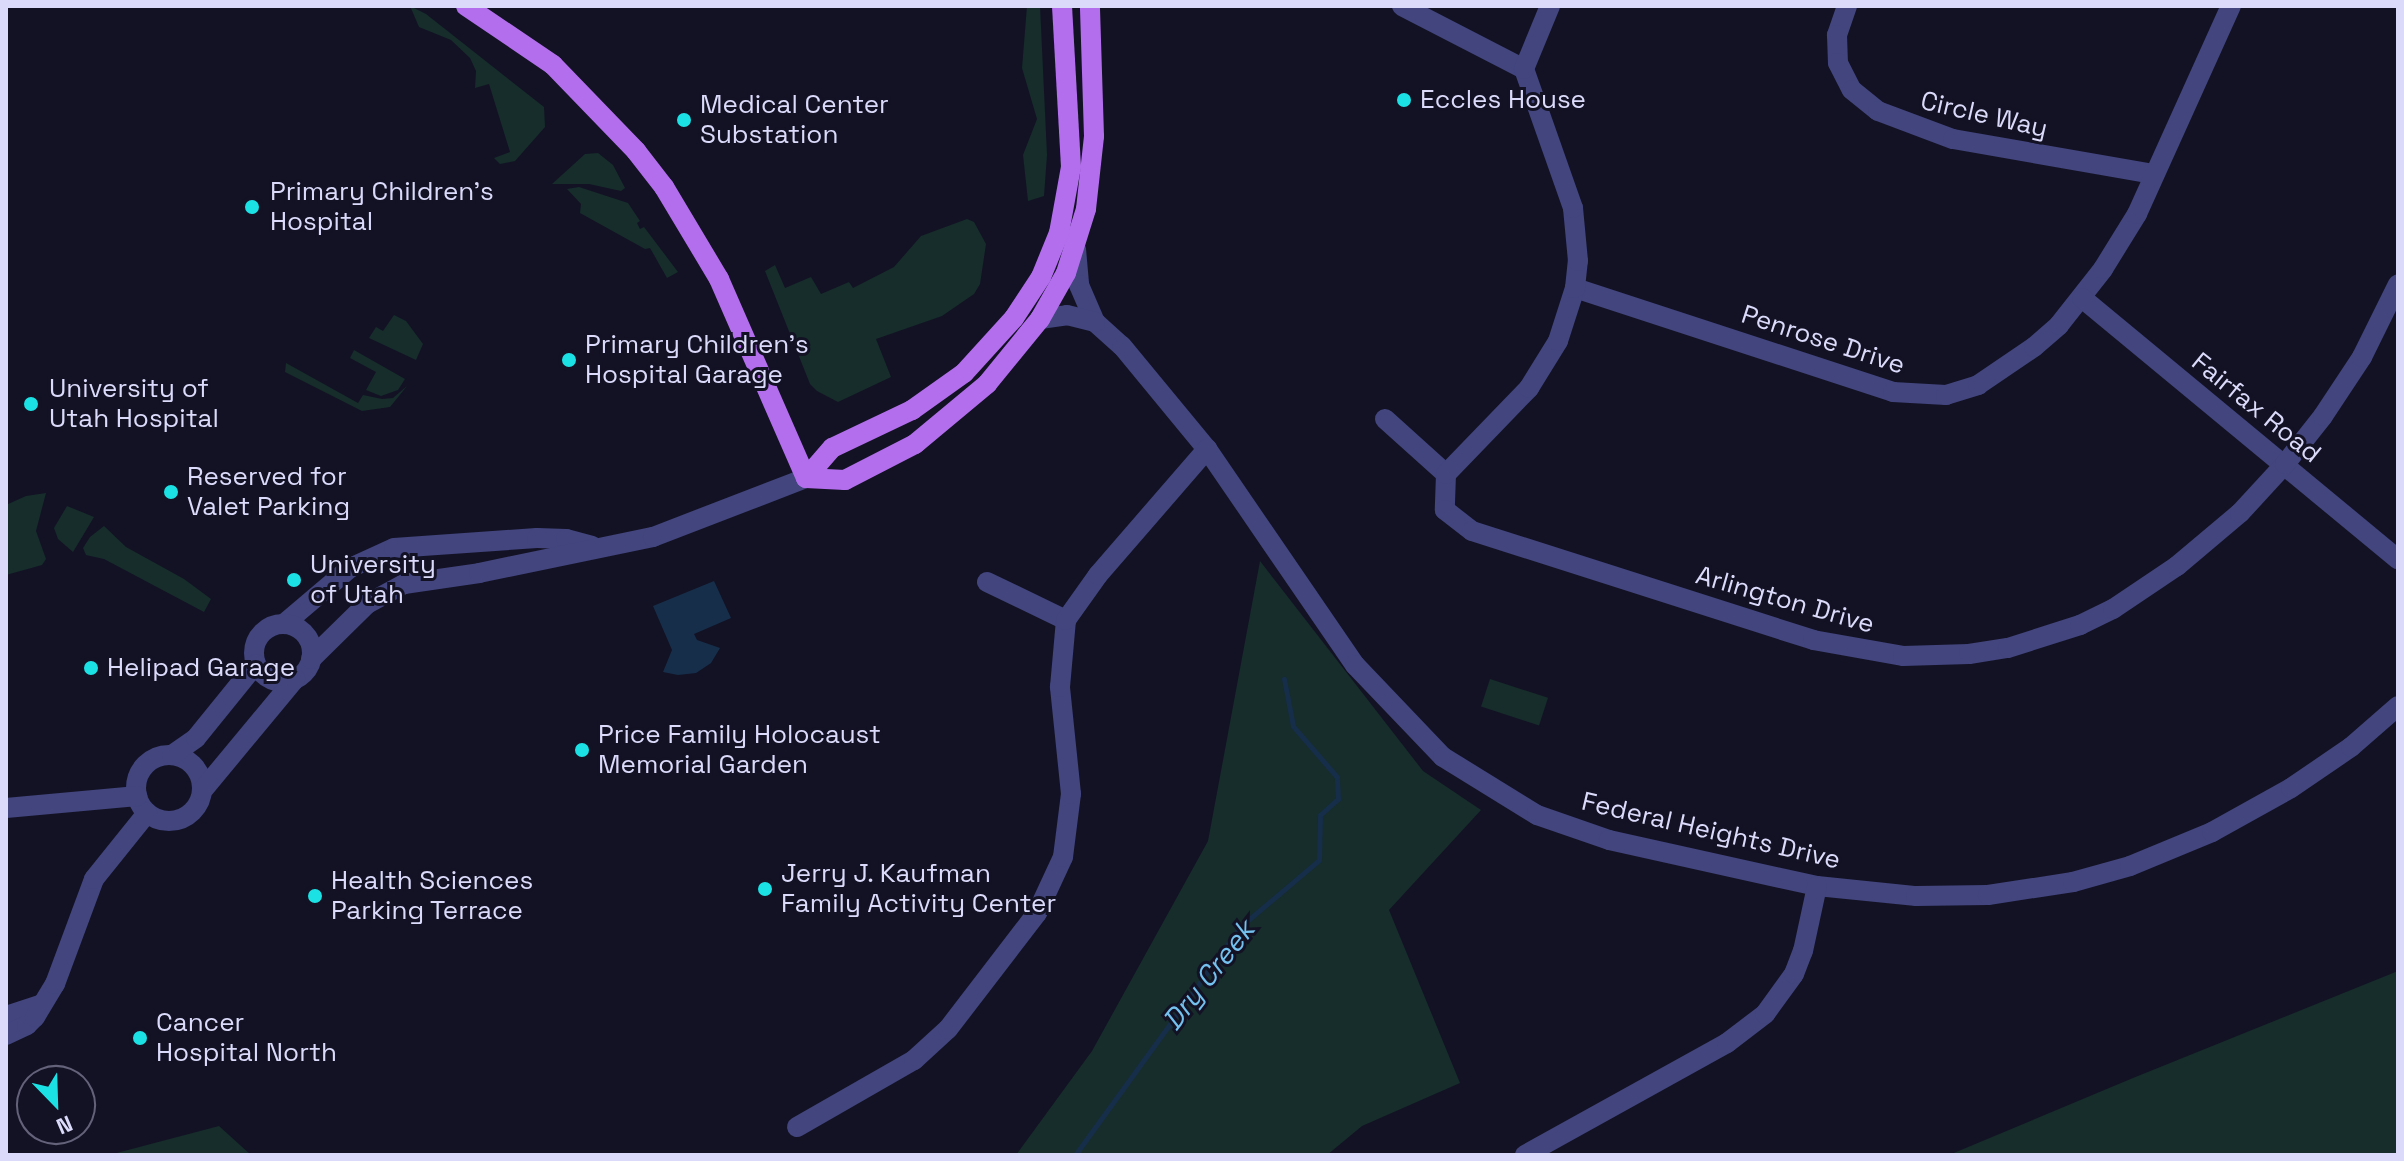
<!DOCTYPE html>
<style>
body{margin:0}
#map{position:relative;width:2404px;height:1161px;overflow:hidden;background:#131224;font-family:"Space Grotesk",sans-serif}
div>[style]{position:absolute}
.green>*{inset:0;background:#162d2b;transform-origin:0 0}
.water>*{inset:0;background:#162e4a}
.stream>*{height:5px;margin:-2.5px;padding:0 2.5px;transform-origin:2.5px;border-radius:2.5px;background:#162e4a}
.minor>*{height:20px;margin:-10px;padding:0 10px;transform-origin:10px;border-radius:10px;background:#42457e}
.minor>.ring{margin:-10px;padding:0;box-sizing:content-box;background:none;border:20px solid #42457e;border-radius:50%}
.major>*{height:20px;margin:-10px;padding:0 10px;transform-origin:10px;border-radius:10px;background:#b36eed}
.dots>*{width:22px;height:22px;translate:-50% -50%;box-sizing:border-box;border:4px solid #131224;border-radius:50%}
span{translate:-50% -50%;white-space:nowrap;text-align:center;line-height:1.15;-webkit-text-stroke:6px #131224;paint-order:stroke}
.poi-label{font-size:26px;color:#dbdafa}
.left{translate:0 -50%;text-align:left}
.street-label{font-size:26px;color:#dbdafa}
.water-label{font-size:28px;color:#74c0ee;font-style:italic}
.frame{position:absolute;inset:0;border:8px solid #dbdafa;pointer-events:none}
.north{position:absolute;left:16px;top:1065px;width:80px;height:80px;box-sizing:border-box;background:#131224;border:2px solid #63627a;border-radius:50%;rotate:157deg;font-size:22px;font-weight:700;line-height:32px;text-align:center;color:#dbdafa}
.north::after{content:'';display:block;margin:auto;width:28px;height:36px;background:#1ce1e4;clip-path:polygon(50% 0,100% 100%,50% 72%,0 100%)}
</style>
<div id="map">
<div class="green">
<i style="clip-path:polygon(410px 6px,426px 14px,544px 107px,545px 127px,515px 161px,500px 164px,494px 158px,510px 152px,489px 84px,475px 88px,476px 71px,470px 58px,451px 40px,419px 27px)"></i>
<i style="clip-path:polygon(1027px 6px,1040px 6px,1047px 155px,1044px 196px,1028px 201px,1023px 155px,1037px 119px,1022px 68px)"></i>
<i style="clip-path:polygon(598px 153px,613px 165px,625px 188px,621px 191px,589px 184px,552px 184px,585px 154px)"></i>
<i style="clip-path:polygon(579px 187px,628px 203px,640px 221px,637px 223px,640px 229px,644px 227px,678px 272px,667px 278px,650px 248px,645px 249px,580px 213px,581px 204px,567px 189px)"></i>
<i style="clip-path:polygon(967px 219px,974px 222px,986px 244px,980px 284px,974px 294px,942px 316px,876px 339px,891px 377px,838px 402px,817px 391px,810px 384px,765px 271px,775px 265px,785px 288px,811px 277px,821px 294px,849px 282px,853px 288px,894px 267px,921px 236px)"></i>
<i style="clip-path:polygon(394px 315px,406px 321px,423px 344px,416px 360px,369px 338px,376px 327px,383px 331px)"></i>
<i style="clip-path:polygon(354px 350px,405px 379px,398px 390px,381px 396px,366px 390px,376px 372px,350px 358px)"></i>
<i style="clip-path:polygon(286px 363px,358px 403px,363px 395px,382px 399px,393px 398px,407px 386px,390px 407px,362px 411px,285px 372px)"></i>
<i style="clip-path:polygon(46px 493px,36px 531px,46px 559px,42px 565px,6px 575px,6px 505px,26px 496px)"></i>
<i style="clip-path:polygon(67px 506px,94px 517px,73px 552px,58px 539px,54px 528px)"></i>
<i style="clip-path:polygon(104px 526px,126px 547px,184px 579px,211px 599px,204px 612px,104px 559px,86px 555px,83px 548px,90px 537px)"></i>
<i style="clip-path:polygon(1260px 561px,1423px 771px,1481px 810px,1389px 910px,1460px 1083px,1362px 1126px,1327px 1155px,1016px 1155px,1092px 1051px,1208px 841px)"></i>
<i style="left:1490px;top:679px;width:61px;height:29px;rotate:18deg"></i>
<i style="clip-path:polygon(2398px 971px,2398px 1155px,1949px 1155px,2133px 1078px)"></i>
<i style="clip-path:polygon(219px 1126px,251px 1155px,109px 1155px)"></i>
</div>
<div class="water">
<i style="clip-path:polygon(714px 581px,731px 618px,694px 634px,697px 640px,720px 648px,711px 663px,696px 673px,678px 675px,663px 672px,672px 650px,653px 606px)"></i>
</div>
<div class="stream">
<i style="left:1075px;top:1155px;width:283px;rotate:-54.1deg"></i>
<i style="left:1241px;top:926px;width:102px;rotate:-40.2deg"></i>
<i style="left:1319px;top:860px;width:45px;rotate:-88.7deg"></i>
<i style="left:1320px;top:815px;width:24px;rotate:-42deg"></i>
<i style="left:1338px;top:799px;width:22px;rotate:-93deg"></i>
<i style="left:1337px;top:777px;width:67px;rotate:-130.8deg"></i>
<i style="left:1293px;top:726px;width:48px;rotate:-100.8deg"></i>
</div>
<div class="minor">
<i style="left:1402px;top:6px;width:137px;rotate:27.3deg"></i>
<i style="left:1847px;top:6px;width:31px;rotate:109deg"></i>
<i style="left:1837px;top:35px;width:28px;rotate:88deg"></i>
<i style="left:1838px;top:63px;width:30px;rotate:63deg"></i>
<i style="left:1852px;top:90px;width:33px;rotate:39deg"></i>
<i style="left:1878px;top:111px;width:80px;rotate:20.5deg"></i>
<i style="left:1953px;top:139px;width:204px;rotate:9.9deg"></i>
<i style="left:1076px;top:249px;width:36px;rotate:85deg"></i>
<i style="left:1079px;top:285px;width:40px;rotate:66.6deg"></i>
<i style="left:1095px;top:322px;width:36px;rotate:42deg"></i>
<i style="left:1122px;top:346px;width:134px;rotate:50.5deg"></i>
<i style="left:1207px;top:449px;width:262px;rotate:55.6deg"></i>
<i style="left:1355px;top:665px;width:127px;rotate:46.3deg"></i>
<i style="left:1443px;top:757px;width:110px;rotate:31.7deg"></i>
<i style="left:1537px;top:815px;width:76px;rotate:19.1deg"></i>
<i style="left:1609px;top:840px;width:213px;rotate:12.5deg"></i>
<i style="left:1817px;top:886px;width:100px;rotate:5.8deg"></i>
<i style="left:1916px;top:896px;width:72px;rotate:-0.8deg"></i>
<i style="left:1988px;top:895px;width:86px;rotate:-8.7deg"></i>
<i style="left:2073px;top:882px;width:59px;rotate:-15.7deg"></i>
<i style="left:2130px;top:866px;width:89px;rotate:-22.5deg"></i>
<i style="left:2212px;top:832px;width:90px;rotate:-29.1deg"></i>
<i style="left:2291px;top:788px;width:73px;rotate:-34.3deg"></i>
<i style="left:2351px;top:747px;width:62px;rotate:-41.1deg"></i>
<i style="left:1575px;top:288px;width:335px;rotate:18.1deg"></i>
<i style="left:1893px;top:392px;width:53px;rotate:3.2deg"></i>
<i style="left:1946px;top:395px;width:34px;rotate:-17deg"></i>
<i style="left:1978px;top:385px;width:68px;rotate:-34.2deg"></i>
<i style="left:2034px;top:347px;width:33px;rotate:-41deg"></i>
<i style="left:2059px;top:325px;width:71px;rotate:-51.8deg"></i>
<i style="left:2103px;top:269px;width:65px;rotate:-58.3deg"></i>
<i style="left:2137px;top:214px;width:228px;rotate:-65.7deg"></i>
<i style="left:2082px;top:298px;width:410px;rotate:39.6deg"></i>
<i style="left:1040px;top:319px;width:27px;rotate:-8deg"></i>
<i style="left:1067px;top:315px;width:29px;rotate:14deg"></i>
<i style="left:1385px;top:419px;width:82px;rotate:42deg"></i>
<i style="left:1446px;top:474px;width:36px;rotate:92deg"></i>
<i style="left:1445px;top:510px;width:34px;rotate:38deg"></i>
<i style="left:1472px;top:531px;width:358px;rotate:17.7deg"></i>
<i style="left:1813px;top:640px;width:91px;rotate:10.1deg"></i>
<i style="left:1903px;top:656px;width:66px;rotate:-1.7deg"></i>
<i style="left:1969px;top:654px;width:39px;rotate:-9deg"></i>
<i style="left:2008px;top:648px;width:76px;rotate:-17.7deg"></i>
<i style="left:2080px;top:625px;width:37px;rotate:-26deg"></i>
<i style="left:2113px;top:609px;width:77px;rotate:-33.9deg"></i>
<i style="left:2177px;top:566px;width:82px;rotate:-40.1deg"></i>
<i style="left:2240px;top:513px;width:67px;rotate:-47.4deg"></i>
<i style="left:2285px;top:464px;width:61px;rotate:-51.6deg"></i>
<i style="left:2323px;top:416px;width:71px;rotate:-56.5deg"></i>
<i style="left:2362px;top:357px;width:81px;rotate:-63.7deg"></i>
<i style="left:1446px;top:474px;width:120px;rotate:-46deg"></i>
<i style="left:1529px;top:388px;width:55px;rotate:-58.3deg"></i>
<i style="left:1558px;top:341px;width:56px;rotate:-72.2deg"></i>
<i style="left:1575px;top:288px;width:27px;rotate:-84deg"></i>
<i style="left:1578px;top:261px;width:53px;rotate:-95.4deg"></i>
<i style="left:1573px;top:208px;width:147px;rotate:-109.4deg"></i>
<i style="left:1524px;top:69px;width:68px;rotate:-67.6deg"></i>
<i style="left:987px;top:582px;width:88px;rotate:25.7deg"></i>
<i style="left:284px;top:624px;width:87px;rotate:-40.3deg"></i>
<i style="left:350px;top:568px;width:48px;rotate:-24.4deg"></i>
<i style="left:394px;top:548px;width:143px;rotate:-4deg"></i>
<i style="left:537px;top:538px;width:29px;rotate:2deg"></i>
<i style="left:566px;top:539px;width:27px;rotate:15deg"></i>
<i class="ring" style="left:254px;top:624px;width:38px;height:38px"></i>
<i style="left:311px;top:659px;width:78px;rotate:-44.5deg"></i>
<i style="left:367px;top:604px;width:42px;rotate:-28.4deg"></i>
<i style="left:404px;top:584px;width:76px;rotate:-8.3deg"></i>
<i style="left:479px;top:573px;width:178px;rotate:-11.7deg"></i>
<i style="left:653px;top:537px;width:164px;rotate:-21.1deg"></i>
<i class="ring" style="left:136px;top:755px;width:46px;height:46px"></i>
<i style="left:172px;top:755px;width:29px;rotate:-35deg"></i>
<i style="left:196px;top:738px;width:95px;rotate:-51deg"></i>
<i style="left:202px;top:791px;width:146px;rotate:-50.3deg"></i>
<i style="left:6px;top:808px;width:132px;rotate:-5.2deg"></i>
<i style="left:6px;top:1016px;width:36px;rotate:-18deg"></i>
<i style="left:6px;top:1035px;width:23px;rotate:-25deg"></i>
<i style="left:27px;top:1025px;width:11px;rotate:-45deg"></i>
<i style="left:35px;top:1017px;width:39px;rotate:-59deg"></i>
<i style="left:55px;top:984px;width:112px;rotate:-69.6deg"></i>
<i style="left:94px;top:879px;width:85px;rotate:-51.2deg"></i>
<i style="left:797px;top:1127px;width:135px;rotate:-29.8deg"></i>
<i style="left:914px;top:1060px;width:46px;rotate:-42.4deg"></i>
<i style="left:948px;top:1029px;width:146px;rotate:-52.5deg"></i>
<i style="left:1037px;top:913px;width:62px;rotate:-65.1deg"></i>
<i style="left:1063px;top:857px;width:64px;rotate:-82.8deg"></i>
<i style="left:1071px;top:794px;width:108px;rotate:-95.9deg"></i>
<i style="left:1060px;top:687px;width:67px;rotate:-84.9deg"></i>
<i style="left:1066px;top:620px;width:55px;rotate:-54.6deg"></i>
<i style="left:1098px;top:575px;width:167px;rotate:-49.1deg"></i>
<i style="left:1525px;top:1155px;width:231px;rotate:-29deg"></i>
<i style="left:1727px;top:1043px;width:48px;rotate:-37.3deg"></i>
<i style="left:1765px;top:1014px;width:49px;rotate:-54.1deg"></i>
<i style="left:1794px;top:974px;width:25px;rotate:-69deg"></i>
<i style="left:1803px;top:951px;width:66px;rotate:-77.8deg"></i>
</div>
<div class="major">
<i style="left:466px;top:6px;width:105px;rotate:34.1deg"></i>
<i style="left:553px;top:65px;width:120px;rotate:46deg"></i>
<i style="left:636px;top:151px;width:46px;rotate:52.1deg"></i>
<i style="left:664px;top:187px;width:107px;rotate:59.1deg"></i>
<i style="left:719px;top:279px;width:217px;rotate:66.4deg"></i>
<i style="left:806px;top:478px;width:39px;rotate:3deg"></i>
<i style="left:845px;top:480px;width:79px;rotate:-27.2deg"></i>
<i style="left:915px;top:444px;width:94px;rotate:-39.8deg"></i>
<i style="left:987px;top:384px;width:84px;rotate:-50.8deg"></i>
<i style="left:1040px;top:319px;width:53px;rotate:-60.5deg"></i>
<i style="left:1066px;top:273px;width:67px;rotate:-72.6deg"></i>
<i style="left:1086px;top:209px;width:73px;rotate:-83.7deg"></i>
<i style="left:1094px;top:136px;width:130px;rotate:-91.8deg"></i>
<i style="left:806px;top:478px;width:40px;rotate:-49deg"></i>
<i style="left:832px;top:448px;width:89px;rotate:-25.4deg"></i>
<i style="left:912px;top:410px;width:64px;rotate:-35.4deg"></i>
<i style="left:964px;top:373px;width:74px;rotate:-47.7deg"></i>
<i style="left:1014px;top:318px;width:49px;rotate:-56.6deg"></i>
<i style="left:1041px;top:277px;width:48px;rotate:-67.8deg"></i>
<i style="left:1059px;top:233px;width:67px;rotate:-79.7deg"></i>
<i style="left:1071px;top:167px;width:161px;rotate:-93.2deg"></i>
</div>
<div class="dots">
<i style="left:1404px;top:100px;background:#1ce1e4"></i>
<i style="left:684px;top:120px;background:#1ce1e4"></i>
<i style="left:252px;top:207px;background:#1ce1e4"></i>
<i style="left:569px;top:360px;background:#1ce1e4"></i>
<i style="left:31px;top:404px;background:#1ce1e4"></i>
<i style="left:171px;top:492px;background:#1ce1e4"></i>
<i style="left:294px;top:580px;background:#1ce1e4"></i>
<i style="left:91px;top:668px;background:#1ce1e4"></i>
<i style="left:582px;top:750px;background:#1ce1e4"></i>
<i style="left:765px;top:889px;background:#1ce1e4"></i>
<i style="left:315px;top:896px;background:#1ce1e4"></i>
<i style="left:140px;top:1038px;background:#1ce1e4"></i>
</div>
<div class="poi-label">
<span class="left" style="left:1420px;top:100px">Eccles House</span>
<span class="left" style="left:700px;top:120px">Medical Center<br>Substation</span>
<span class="left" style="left:270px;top:207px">Primary Children's<br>Hospital</span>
<span class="left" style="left:585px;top:360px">Primary Children's<br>Hospital Garage</span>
<span class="left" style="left:49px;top:404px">University of<br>Utah Hospital</span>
<span class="left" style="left:187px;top:492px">Reserved for<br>Valet Parking</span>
<span class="left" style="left:310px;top:580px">University<br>of Utah</span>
<span class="left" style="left:107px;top:668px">Helipad Garage</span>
<span class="left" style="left:598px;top:750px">Price Family Holocaust<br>Memorial Garden</span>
<span class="left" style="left:781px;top:889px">Jerry J. Kaufman<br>Family Activity Center</span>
<span class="left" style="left:331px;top:896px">Health Sciences<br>Parking Terrace</span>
<span class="left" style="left:156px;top:1038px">Cancer<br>Hospital North</span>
</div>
<div class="street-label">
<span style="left:1984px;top:115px;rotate:13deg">Circle Way</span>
<span style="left:1823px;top:340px;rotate:18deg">Penrose Drive</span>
<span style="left:2256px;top:408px;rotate:39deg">Fairfax Road</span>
<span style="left:1785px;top:600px;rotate:16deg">Arlington Drive</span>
<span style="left:1711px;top:831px;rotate:13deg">Federal Heights Drive</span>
</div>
<div class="water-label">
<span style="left:1208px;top:975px;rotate:-52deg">Dry Creek</span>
</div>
<div class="frame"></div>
<div class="north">N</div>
</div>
